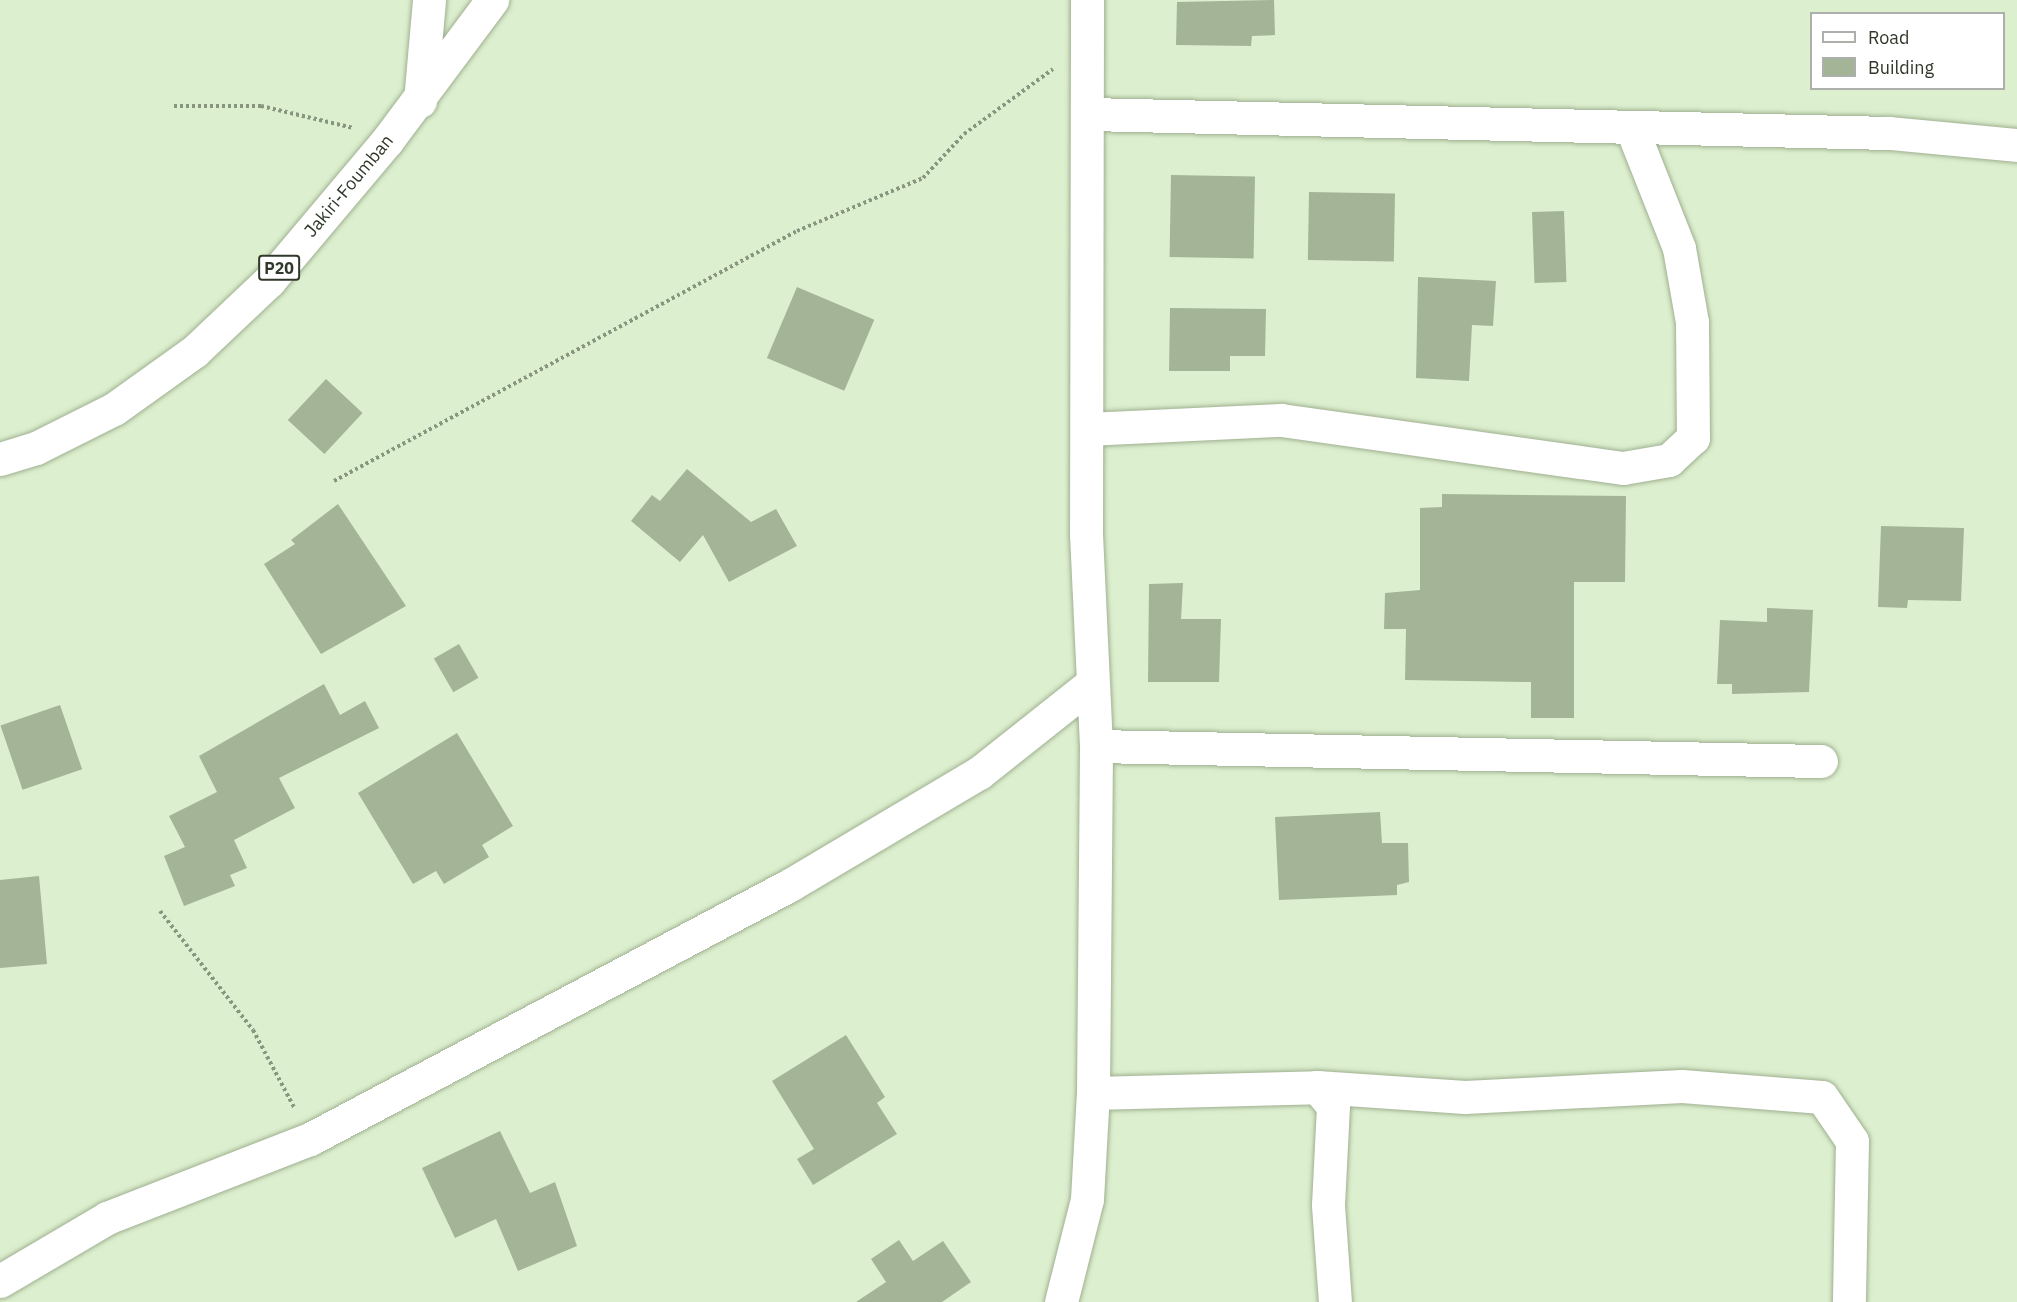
<!DOCTYPE html>
<style>
body{margin:0}
#map{position:relative;width:2017px;height:1302px;overflow:hidden;background:#dcefce;font-family:"IBM Plex Sans",sans-serif}
div>[style]{position:absolute}
.building>*{inset:0;background:#a3b596;transform-origin:0 0}
.path>*{height:4px;margin-top:-2px;transform-origin:0;background:repeating-linear-gradient(90deg,#88967f 0 3px,transparent 0 6px)}
.roads{filter:drop-shadow(0 0 2px #9fb091) drop-shadow(0 0 2px #9fb091)}
.street>*{height:33px;margin:-16.5px;padding:0 16.5px;transform-origin:16.5px;border-radius:16.5px;background:#fff}
.primary>*{height:33px;margin:-16.5px;padding:0 16.5px;transform-origin:16.5px;border-radius:16.5px;background:#fff}
span{translate:-50% -50%;white-space:nowrap;text-align:center;line-height:1.15;-webkit-text-stroke:6px #fff;paint-order:stroke}
.shield-label span{padding:2px 4px;background:#fff;border:2px solid;border-radius:4px;-webkit-text-stroke-width:0}
.shield-label{font-size:16px;color:#30382b;font-weight:700}
.street-label{font-size:18px;color:#30382b}
.legend{position:absolute;left:1810px;top:12px;width:195px;height:78px;box-sizing:border-box;background:#fff;border:2px solid #acafaa;margin:0;padding:8px 10px;list-style:none;font-size:18px;color:#30382b}
.legend li{display:flex;align-items:center;gap:12px;height:30px}
.legend b{width:30px;border:2px solid #acafaa}
</style>
<div id="map">
<div class="building">
<i style="clip-path:polygon(1274px 0,1275px 35px,1252px 36px,1251px 46px,1176px 45px,1177px 2px)"></i>
<i style="left:1171px;top:175px;width:84px;height:82px;rotate:1deg"></i>
<i style="left:1309px;top:192px;width:86px;height:68px;rotate:1deg"></i>
<i style="left:1564px;top:211px;width:71px;height:32px;rotate:88deg"></i>
<i style="clip-path:polygon(1418px 277px,1496px 281px,1493px 326px,1472px 325px,1469px 381px,1416px 378px)"></i>
<i style="left:797px;top:287px;width:84px;height:77px;rotate:23deg"></i>
<i style="clip-path:polygon(1170px 308px,1266px 309px,1265px 356px,1230px 356px,1230px 371px,1169px 371px)"></i>
<i style="left:326px;top:379px;width:50px;height:56px;rotate:43deg"></i>
<i style="clip-path:polygon(687px 469px,751px 522px,776px 509px,797px 546px,729px 582px,703px 535px,680px 562px,631px 521px,652px 495px,660px 501px)"></i>
<i style="clip-path:polygon(1442px 494px,1626px 496px,1625px 582px,1574px 582px,1574px 718px,1531px 718px,1531px 682px,1405px 680px,1406px 629px,1384px 629px,1385px 593px,1420px 590px,1420px 508px,1442px 507px)"></i>
<i style="clip-path:polygon(338px 504px,406px 606px,321px 654px,264px 564px,295px 544px,291px 540px)"></i>
<i style="clip-path:polygon(1881px 526px,1964px 528px,1961px 601px,1908px 600px,1907px 608px,1878px 607px)"></i>
<i style="clip-path:polygon(1183px 583px,1181px 619px,1221px 619px,1219px 682px,1148px 682px,1149px 584px)"></i>
<i style="clip-path:polygon(1767px 608px,1813px 610px,1809px 692px,1732px 694px,1732px 684px,1717px 684px,1720px 620px,1767px 622px)"></i>
<i style="left:459px;top:644px;width:39px;height:29px;rotate:60deg"></i>
<i style="clip-path:polygon(324px 684px,340px 715px,365px 701px,379px 728px,279px 778px,295px 808px,234px 840px,247px 868px,230px 875px,235px 886px,184px 906px,164px 856px,185px 847px,169px 816px,217px 792px,199px 756px)"></i>
<i style="left:60px;top:705px;width:68px;height:63px;rotate:71deg"></i>
<i style="clip-path:polygon(457px 733px,513px 826px,482px 845px,489px 857px,444px 884px,436px 871px,413px 884px,358px 793px)"></i>
<i style="clip-path:polygon(1380px 812px,1382px 843px,1408px 843px,1409px 882px,1397px 885px,1397px 895px,1279px 900px,1275px 817px)"></i>
<i style="clip-path:polygon(39px 876px,47px 964px,0 968px,0 880px)"></i>
<i style="clip-path:polygon(846px 1035px,885px 1097px,877px 1103px,897px 1134px,813px 1185px,797px 1159px,814px 1149px,772px 1081px)"></i>
<i style="clip-path:polygon(500px 1131px,530px 1193px,555px 1182px,577px 1246px,518px 1271px,496px 1219px,455px 1238px,422px 1168px)"></i>
<i style="clip-path:polygon(899px 1240px,913px 1261px,943px 1241px,971px 1282px,942px 1302px,856px 1302px,886px 1282px,871px 1259px)"></i>
</div>
<div class="path">
<i style="left:174px;top:106px;width:87px"></i>
<i style="left:261px;top:106px;width:95px;rotate:13.4deg"></i>
<i style="left:334px;top:481px;width:526px;rotate:-28.37deg"></i>
<i style="left:797px;top:231px;width:137px;rotate:-22.8deg"></i>
<i style="left:923px;top:178px;width:60px;rotate:-47deg"></i>
<i style="left:964px;top:134px;width:110px;rotate:-36.1deg"></i>
<i style="left:160px;top:911px;width:151px;rotate:52deg"></i>
<i style="left:253px;top:1030px;width:89px;rotate:62deg"></i>
</div>
<div class="roads">
<div class="street">
<i style="left:420px;top:101px;width:101px;rotate:-84.9deg"></i>
<i style="left:1089px;top:114px;width:800px;rotate:1.36deg"></i>
<i style="left:1889px;top:133px;width:129px;rotate:5.4deg"></i>
<i style="left:1087px;top:429px;width:194px;rotate:-2.7deg"></i>
<i style="left:1281px;top:420px;width:345px;rotate:8deg"></i>
<i style="left:1623px;top:468px;width:47px;rotate:-9.9deg"></i>
<i style="left:1669px;top:460px;width:33px;rotate:-43deg"></i>
<i style="left:1693px;top:438px;width:116px;rotate:-90.5deg"></i>
<i style="left:1692px;top:322px;width:75px;rotate:-100deg"></i>
<i style="left:1679px;top:248px;width:130px;rotate:-111.6deg"></i>
<i style="left:1096px;top:746px;width:725px;rotate:1.19deg"></i>
<i style="left:1317px;top:1087px;width:148px;rotate:3.9deg"></i>
<i style="left:1465px;top:1097px;width:217px;rotate:-2.9deg"></i>
<i style="left:1682px;top:1086px;width:140px;rotate:4.5deg"></i>
<i style="left:1822px;top:1097px;width:53px;rotate:55.7deg"></i>
<i style="left:1852px;top:1141px;width:161px;rotate:91.1deg"></i>
<i style="left:1093px;top:1093px;width:224px;rotate:-1.5deg"></i>
<i style="left:1317px;top:1087px;width:25px;rotate:50deg"></i>
<i style="left:1333px;top:1106px;width:99px;rotate:92.9deg"></i>
<i style="left:1328px;top:1205px;width:97px;rotate:85.9deg"></i>
<i style="left:0;top:1281px;width:124px;rotate:-30.5deg"></i>
<i style="left:107px;top:1218px;width:218px;rotate:-21.3deg"></i>
<i style="left:310px;top:1139px;width:543px;rotate:-27.89deg"></i>
<i style="left:790px;top:885px;width:220px;rotate:-30.7deg"></i>
<i style="left:979px;top:773px;width:142px;rotate:-38.4deg"></i>
<i style="left:1061px;top:1302px;width:106px;rotate:-75.8deg"></i>
<i style="left:1087px;top:1199px;width:106px;rotate:-86.8deg"></i>
<i style="left:1093px;top:1093px;width:347px;rotate:-89.5deg"></i>
<i style="left:1096px;top:746px;width:211px;rotate:-92.7deg"></i>
<i style="left:1086px;top:535px;width:535px;rotate:-89.89deg"></i>
</div>
<div class="primary">
<i style="left:0;top:459px;width:38px;rotate:-17deg"></i>
<i style="left:36px;top:448px;width:87px;rotate:-26.6deg"></i>
<i style="left:114px;top:409px;width:100px;rotate:-35.6deg"></i>
<i style="left:195px;top:351px;width:102px;rotate:-43.4deg"></i>
<i style="left:269px;top:281px;width:183px;rotate:-49.9deg"></i>
<i style="left:387px;top:141px;width:176px;rotate:-53.3deg"></i>
</div>
</div>
<div class="shield-label">
<span style="left:279px;top:268px">P20</span>
</div>
<div class="street-label">
<span style="left:349px;top:186px;rotate:-50deg">Jakiri-Foumban</span>
</div>
<ul class="legend">
<li><b style="height:8px;background:#fff"></b>Road</li>
<li><b style="height:16px;background:#a3b596"></b>Building</li>
</ul>
</div>
